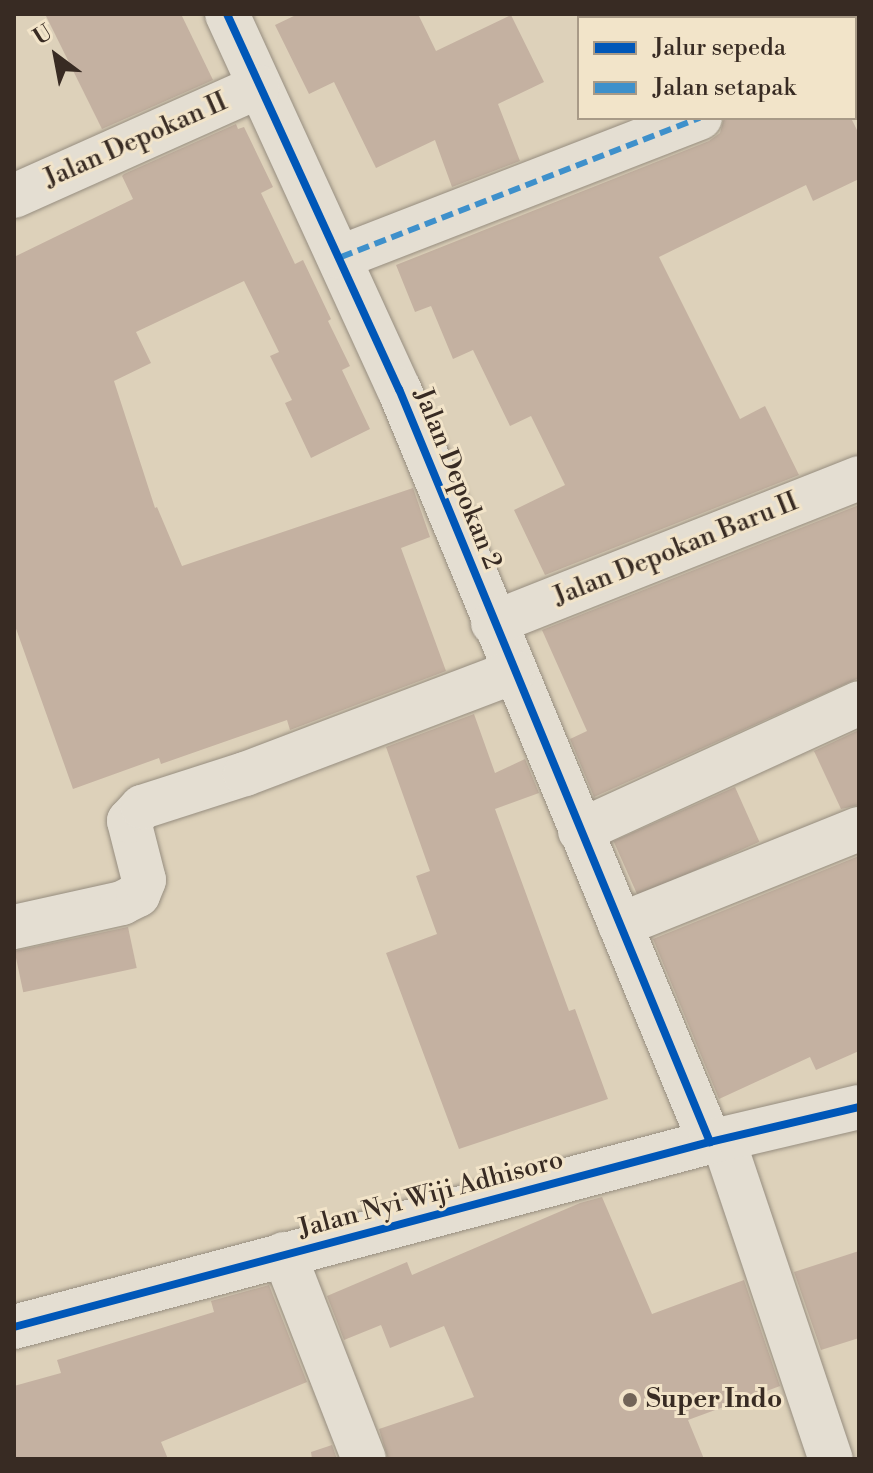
<!DOCTYPE html>
<style>
body{margin:0}
#map{position:relative;width:873px;height:1473px;overflow:hidden;background:#ddd1ba;font-family:"Libre Bodoni",serif}
div>[style]{position:absolute}
.building>*{inset:0;background:#c4b1a1;transform-origin:0 0}
.roads{filter:drop-shadow(0 0 2px #968d7f) drop-shadow(0 0 2px #968d7f)}
.minor>*{height:44px;margin:-22px;padding:0 22px;transform-origin:22px;border-radius:22px;background:#e4ded2}
.quiet>*{height:6px;margin-top:-3px;transform-origin:0;background:repeating-linear-gradient(90deg,#3e90cb 0 12px,transparent 0 18px)}
.cycleway>*{height:8px;margin:-4px;padding:0 4px;transform-origin:4px;border-radius:4px;background:#0057b8}
.dots>*{width:22px;height:22px;translate:-50% -50%;box-sizing:border-box;border:4px solid #f2e4c9;border-radius:50%}
span{translate:-50% -50%;white-space:nowrap;text-align:center;line-height:1.15;-webkit-text-stroke:6px #f2e4c9;paint-order:stroke}
.street-label{font-size:26px;color:#382b23}
.poi-label{font-size:26px;color:#382b23;font-weight:700}
.left{translate:0 -50%;text-align:left}
.frame{position:absolute;inset:0;border:16px solid #382b23;pointer-events:none}
.legend{position:absolute;left:577px;top:16px;width:280px;height:104px;box-sizing:border-box;background:#f2e4c9;border:2px solid #a89a87;margin:0;padding:10px 14px;list-style:none;font-size:24px;color:#382b23}
.legend li{display:flex;align-items:center;gap:16px;height:40px}
.legend b{width:40px;border:2px solid #a89a87}
.north{position:absolute;left:16px;top:16px;width:80px;height:80px;-webkit-text-stroke:6px #f2e4c9;paint-order:stroke;rotate:328deg;font-size:22px;font-weight:700;line-height:32px;text-align:center;color:#382b23}
.north::after{content:'';display:block;margin:auto;width:28px;height:36px;background:#382b23;clip-path:polygon(50% 0,100% 100%,50% 72%,0 100%)}
</style>
<div id="map">
<div class="building">
<i style="clip-path:polygon(45px 14px,181px 14px,213px 80px,102px 129px)"></i>
<i style="clip-path:polygon(298px 14px,418px 14px,436px 51px,511px 15px,544px 82px,498px 104px,520px 161px,452px 187px,435px 140px,376px 168px,334px 82px,309px 94px,275px 25px)"></i>
<i style="clip-path:polygon(724px 118px,851px 118px,859px 134px,859px 179px,813px 201px,806px 185px,659px 257px,740px 419px,765px 406px,799px 475px,545px 575px,514px 510px,565px 485px,531px 416px,510px 426px,473px 350px,453px 359px,431px 306px,415px 312px,396px 265px,709px 141px,720px 133px)"></i>
<i style="clip-path:polygon(236px 124px,238px 129px,244px 127px,273px 187px,261px 193px,295px 264px,303px 260px,331px 319px,328px 321px,350px 366px,342px 370px,370px 429px,311px 458px,285px 403px,292px 400px,270px 356px,279px 352px,244px 281px,136px 332px,151px 363px,114px 381px,155px 508px,157px 507px,182px 566px,413px 488px,430px 537px,401px 548px,446px 671px,290px 730px,287px 720px,161px 764px,159px 758px,73px 789px,14px 623px,14px 257px,133px 199px,122px 176px,124px 174px)"></i>
<i style="clip-path:polygon(859px 505px,859px 678px,594px 797px,570px 739px,587px 731px,542px 630px)"></i>
<i style="clip-path:polygon(474px 714px,495px 773px,525px 759px,539px 793px,495px 809px,569px 1011px,575px 1009px,608px 1099px,459px 1149px,386px 953px,437px 934px,416px 876px,430px 871px,386px 747px)"></i>
<i style="clip-path:polygon(859px 730px,859px 805px,841px 809px,814px 751px)"></i>
<i style="left:735px;top:787px;width:60px;height:133px;rotate:66deg"></i>
<i style="clip-path:polygon(859px 856px,859px 1051px,816px 1070px,810px 1057px,719px 1099px,653px 939px)"></i>
<i style="left:128px;top:927px;width:42px;height:116px;rotate:78deg"></i>
<i style="clip-path:polygon(602px 1197px,652px 1314px,744px 1280px,780px 1386px,688px 1420px,704px 1459px,388px 1459px,379px 1429px,474px 1397px,444px 1326px,390px 1348px,381px 1325px,344px 1340px,327px 1296px,407px 1262px,412px 1275px,580px 1203px)"></i>
<i style="clip-path:polygon(859px 1251px,859px 1338px,821px 1350px,794px 1272px)"></i>
<i style="clip-path:polygon(269px 1285px,307px 1382px,161px 1442px,168px 1459px,14px 1459px,14px 1386px,61px 1373px,57px 1360px,214px 1312px,211px 1301px)"></i>
<i style="clip-path:polygon(332px 1445px,337px 1459px,312px 1459px,311px 1452px)"></i>
</div>
<div class="roads">
<div class="minor">
<i style="left:227px;top:14px;width:413px;rotate:65.4deg"></i>
<i style="left:399px;top:389px;width:815px;rotate:67.56deg"></i>
<i style="left:14px;top:196px;width:267px;rotate:-24.1deg"></i>
<i style="left:341px;top:257px;width:385px;rotate:-21.2deg"></i>
<i style="left:493px;top:623px;width:394px;rotate:-21.6deg"></i>
<i style="left:580px;top:831px;width:307px;rotate:-24.6deg"></i>
<i style="left:620px;top:925px;width:258px;rotate:-21.9deg"></i>
<i style="left:14px;top:927px;width:111px;rotate:-12.5deg"></i>
<i style="left:122px;top:903px;width:18px;rotate:-27deg"></i>
<i style="left:138px;top:895px;width:16px;rotate:-68deg"></i>
<i style="left:144px;top:880px;width:61px;rotate:-104.3deg"></i>
<i style="left:129px;top:821px;width:19px;rotate:-47deg"></i>
<i style="left:142px;top:807px;width:108px;rotate:-17.8deg"></i>
<i style="left:245px;top:774px;width:287px;rotate:-20.8deg"></i>
<i style="left:723px;top:1139px;width:338px;rotate:71.4deg"></i>
<i style="left:284px;top:1254px;width:220px;rotate:68.7deg"></i>
<i style="left:14px;top:1327px;width:720px;rotate:-14.89deg"></i>
<i style="left:710px;top:1142px;width:153px;rotate:-13.2deg"></i>
</div>
</div>
<div class="quiet">
<i style="left:341px;top:257px;width:385px;rotate:-21.2deg"></i>
</div>
<div class="cycleway">
<i style="left:227px;top:14px;width:413px;rotate:65.4deg"></i>
<i style="left:399px;top:389px;width:815px;rotate:67.56deg"></i>
<i style="left:14px;top:1327px;width:720px;rotate:-14.89deg"></i>
<i style="left:710px;top:1142px;width:153px;rotate:-13.2deg"></i>
</div>
<div class="dots">
<i style="left:630px;top:1400px;background:#726558"></i>
</div>
<div class="street-label">
<span style="left:136px;top:141px;rotate:-24deg">Jalan Depokan II</span>
<span style="left:457px;top:479px;rotate:68deg">Jalan Depokan 2</span>
<span style="left:676px;top:550px;rotate:-22deg">Jalan Depokan Baru II</span>
<span style="left:431px;top:1195px;rotate:-15deg">Jalan Nyi Wiji Adhisoro</span>
</div>
<div class="poi-label">
<span class="left" style="left:646px;top:1400px">Super Indo</span>
</div>
<div class="frame"></div>
<ul class="legend">
<li><b style="height:10px;background:#0057b8"></b>Jalur sepeda</li>
<li><b style="height:10px;background:#3e90cb"></b>Jalan setapak</li>
</ul>
<div class="north">U</div>
</div>
